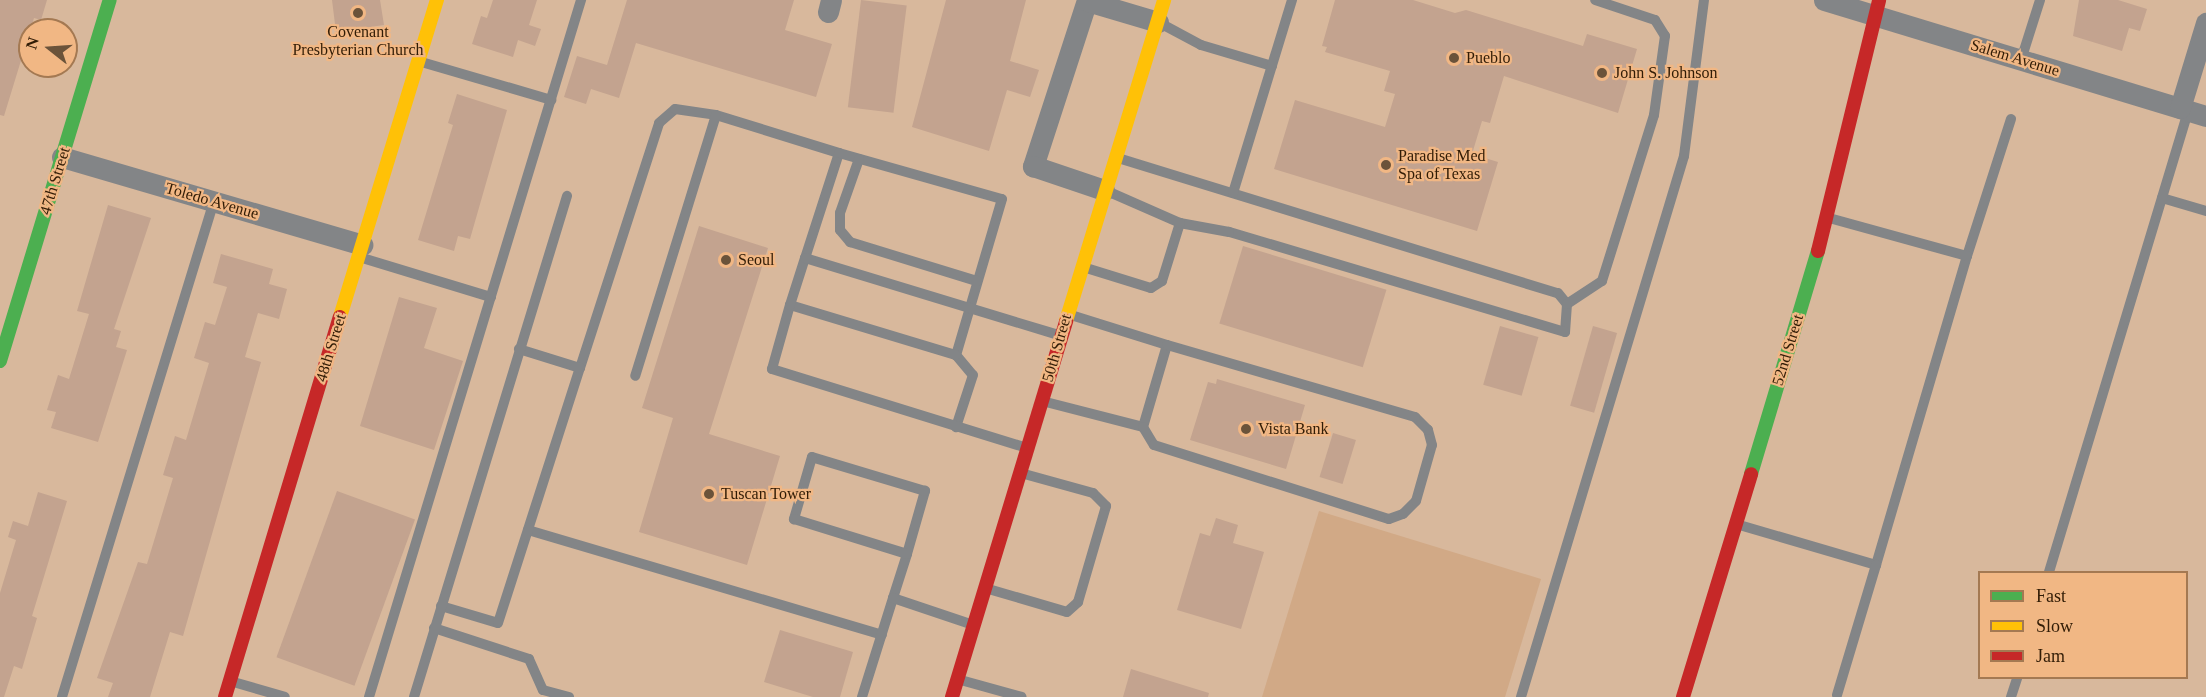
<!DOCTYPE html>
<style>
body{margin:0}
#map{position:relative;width:2206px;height:697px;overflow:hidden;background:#d8b89c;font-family:"Times New Roman",serif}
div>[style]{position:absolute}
.green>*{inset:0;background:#d1a986}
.building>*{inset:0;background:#c3a38f;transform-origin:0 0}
.lane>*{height:10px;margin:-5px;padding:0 5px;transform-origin:5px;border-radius:5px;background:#838587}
.street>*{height:21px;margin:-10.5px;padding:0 10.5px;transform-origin:10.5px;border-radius:10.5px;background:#838587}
.fast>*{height:14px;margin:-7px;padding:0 7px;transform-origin:7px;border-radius:7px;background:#4caf50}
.slow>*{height:14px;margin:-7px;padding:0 7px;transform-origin:7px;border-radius:7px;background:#ffc107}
.jam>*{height:14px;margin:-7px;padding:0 7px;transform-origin:7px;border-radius:7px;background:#c62828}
.dots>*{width:16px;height:16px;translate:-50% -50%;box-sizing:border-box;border:3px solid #f1b784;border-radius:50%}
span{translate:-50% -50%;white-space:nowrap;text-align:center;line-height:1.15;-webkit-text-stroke:4.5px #f1b784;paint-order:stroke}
.poi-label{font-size:16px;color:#311c06}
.left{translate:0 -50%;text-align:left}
.street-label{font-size:16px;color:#311c06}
.legend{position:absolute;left:1978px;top:571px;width:210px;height:108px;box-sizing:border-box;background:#f1b784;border:2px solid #a47952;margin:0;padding:8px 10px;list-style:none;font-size:18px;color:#311c06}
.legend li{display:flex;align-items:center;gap:12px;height:30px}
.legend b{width:30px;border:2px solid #a47952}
.north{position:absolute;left:18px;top:18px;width:60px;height:60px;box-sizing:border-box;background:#f1b784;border:2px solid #a47952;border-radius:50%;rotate:287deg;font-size:16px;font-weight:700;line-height:24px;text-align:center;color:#311c06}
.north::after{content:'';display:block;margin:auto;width:21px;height:27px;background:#6b533a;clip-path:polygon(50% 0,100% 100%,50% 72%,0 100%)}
</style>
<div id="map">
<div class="green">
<i style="clip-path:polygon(1319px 511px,1541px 579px,1505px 697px,1262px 697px)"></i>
</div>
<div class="building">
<i style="clip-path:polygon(0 0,47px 0,41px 20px,34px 18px,4px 116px,0 115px)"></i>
<i style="clip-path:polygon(332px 0,380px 0,384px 25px,336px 32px)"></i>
<i style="clip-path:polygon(493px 0,537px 0,529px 25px,541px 29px,535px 46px,518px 40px,513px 57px,472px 44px,481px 16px,487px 18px)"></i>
<i style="clip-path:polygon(627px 0,794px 0,785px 30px,832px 44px,816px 97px,636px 43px,619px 98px,591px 89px,586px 104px,564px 97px,577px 56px,607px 65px)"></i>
<i style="left:861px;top:0;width:46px;height:108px;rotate:7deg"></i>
<i style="clip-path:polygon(946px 0,1026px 0,1010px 61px,1039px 70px,1030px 97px,1007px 90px,989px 151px,912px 127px)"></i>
<i style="clip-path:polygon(1335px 0,1413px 0,1455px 13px,1466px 10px,1583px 46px,1587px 34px,1637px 49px,1618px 113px,1504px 76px,1490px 123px,1482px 121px,1472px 154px,1498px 162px,1477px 231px,1274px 169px,1295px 100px,1385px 127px,1395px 94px,1384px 91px,1390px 71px,1325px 52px,1327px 47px,1322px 46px)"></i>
<i style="clip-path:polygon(2079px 0,2118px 0,2147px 9px,2140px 31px,2129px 28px,2122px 51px,2073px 36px)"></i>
<i style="clip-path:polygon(457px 94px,507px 110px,470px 239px,458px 236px,454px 251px,418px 240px,453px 125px,448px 123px)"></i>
<i style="clip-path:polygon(108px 205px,151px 218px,114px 329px,121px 331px,116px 347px,127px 350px,98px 442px,51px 428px,56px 412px,47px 410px,58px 375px,69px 379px,89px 314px,77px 311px)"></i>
<i style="clip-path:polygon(699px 226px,768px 248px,709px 434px,780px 456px,747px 565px,639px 532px,673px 418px,642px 408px)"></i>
<i style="left:1243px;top:246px;width:150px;height:81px;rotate:17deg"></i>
<i style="clip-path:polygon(221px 254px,273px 269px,269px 284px,287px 289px,279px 319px,258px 313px,245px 357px,261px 362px,183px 636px,170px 632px,150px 697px,108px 697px,113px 683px,97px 678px,138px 562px,147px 564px,173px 478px,163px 475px,175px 436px,186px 440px,209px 363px,194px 358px,205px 322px,215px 325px,227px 287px,213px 283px)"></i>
<i style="clip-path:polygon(399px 297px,437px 308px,424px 348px,463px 361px,434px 450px,360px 426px)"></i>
<i style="left:1500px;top:326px;width:40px;height:61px;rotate:16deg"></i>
<i style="left:1593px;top:326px;width:25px;height:83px;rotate:16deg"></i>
<i style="clip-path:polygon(1217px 379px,1305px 405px,1286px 469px,1190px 440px,1208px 382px,1216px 384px)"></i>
<i style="left:1333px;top:433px;width:24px;height:46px;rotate:17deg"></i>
<i style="left:337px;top:491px;width:83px;height:177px;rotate:20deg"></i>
<i style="clip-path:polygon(38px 492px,67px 501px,32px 616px,37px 618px,22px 669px,14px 666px,4px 697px,0 697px,0 593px,16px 540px,8px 537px,13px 521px,28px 526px)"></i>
<i style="clip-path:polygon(1216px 518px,1238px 525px,1233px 543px,1264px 552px,1241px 629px,1177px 610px,1200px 533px,1210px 536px)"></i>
<i style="clip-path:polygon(780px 630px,853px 652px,840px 697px,813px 697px,764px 682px)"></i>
<i style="clip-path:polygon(1131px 669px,1209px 693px,1208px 697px,1123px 697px)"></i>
</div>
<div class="lane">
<i style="left:1158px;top:22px;width:49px;rotate:28.1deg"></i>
<i style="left:1201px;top:45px;width:74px;rotate:16.5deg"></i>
<i style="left:2021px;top:60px;width:63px;rotate:-72.4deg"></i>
<i style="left:418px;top:61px;width:139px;rotate:16.3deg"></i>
<i style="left:716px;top:115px;width:129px;rotate:17.2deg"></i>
<i style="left:839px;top:153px;width:110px;rotate:107.9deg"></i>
<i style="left:839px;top:153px;width:169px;rotate:15.8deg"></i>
<i style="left:1002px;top:199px;width:163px;rotate:106.4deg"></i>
<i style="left:956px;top:355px;width:26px;rotate:50deg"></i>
<i style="left:973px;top:375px;width:55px;rotate:108.1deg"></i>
<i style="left:1118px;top:158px;width:460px;rotate:17.1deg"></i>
<i style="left:1558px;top:293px;width:14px;rotate:51deg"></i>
<i style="left:1567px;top:304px;width:28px;rotate:94deg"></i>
<i style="left:1565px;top:332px;width:351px;rotate:-163.4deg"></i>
<i style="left:1229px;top:232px;width:50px;rotate:-169.6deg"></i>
<i style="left:859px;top:159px;width:57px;rotate:109.4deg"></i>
<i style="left:840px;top:213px;width:17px;rotate:90deg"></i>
<i style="left:840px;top:230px;width:16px;rotate:50deg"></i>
<i style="left:850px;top:242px;width:133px;rotate:17.1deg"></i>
<i style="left:1233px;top:193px;width:202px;rotate:-73deg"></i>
<i style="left:2162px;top:198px;width:46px;rotate:16.5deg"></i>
<i style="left:1967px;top:256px;width:144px;rotate:-72.2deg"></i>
<i style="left:359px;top:257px;width:138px;rotate:16.9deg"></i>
<i style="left:1083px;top:267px;width:71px;rotate:17.2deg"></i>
<i style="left:1151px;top:288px;width:13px;rotate:-32deg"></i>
<i style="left:1162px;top:281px;width:61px;rotate:-72.8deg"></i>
<i style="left:1180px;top:223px;width:80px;rotate:-156.3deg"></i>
<i style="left:1567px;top:304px;width:42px;rotate:-33.3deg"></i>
<i style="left:1602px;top:281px;width:174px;rotate:-72.6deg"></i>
<i style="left:1654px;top:115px;width:80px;rotate:-82.1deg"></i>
<i style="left:1665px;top:36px;width:19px;rotate:-122deg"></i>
<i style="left:1655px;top:20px;width:63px;rotate:-161.6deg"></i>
<i style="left:790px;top:305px;width:173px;rotate:16.8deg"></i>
<i style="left:580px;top:368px;width:257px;rotate:-72.1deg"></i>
<i style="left:659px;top:123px;width:21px;rotate:-41deg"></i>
<i style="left:675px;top:109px;width:41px;rotate:8.3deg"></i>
<i style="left:716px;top:115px;width:273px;rotate:107.2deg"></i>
<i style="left:1042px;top:401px;width:104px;rotate:14.4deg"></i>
<i style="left:1143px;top:427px;width:85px;rotate:-73.7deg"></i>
<i style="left:1167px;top:345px;width:104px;rotate:-162.6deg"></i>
<i style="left:1143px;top:427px;width:21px;rotate:59deg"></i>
<i style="left:1154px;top:445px;width:246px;rotate:17.5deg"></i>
<i style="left:1389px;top:519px;width:15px;rotate:-20deg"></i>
<i style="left:1403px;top:514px;width:18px;rotate:-45deg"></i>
<i style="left:1416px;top:501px;width:58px;rotate:-74.1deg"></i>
<i style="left:1432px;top:445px;width:16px;rotate:-105deg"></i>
<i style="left:1428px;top:430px;width:18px;rotate:-135deg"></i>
<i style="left:1415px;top:417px;width:258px;rotate:-163.8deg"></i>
<i style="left:1027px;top:448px;width:267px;rotate:-162.8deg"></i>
<i style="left:772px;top:369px;width:66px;rotate:-74.3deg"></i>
<i style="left:790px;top:305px;width:49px;rotate:-72.3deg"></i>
<i style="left:805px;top:258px;width:268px;rotate:16.9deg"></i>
<i style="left:1736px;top:524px;width:146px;rotate:16.3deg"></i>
<i style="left:1876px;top:565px;width:322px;rotate:-73.6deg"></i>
<i style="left:1967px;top:256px;width:143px;rotate:-164.6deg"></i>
<i style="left:528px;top:530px;width:369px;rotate:16.5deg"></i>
<i style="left:2049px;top:572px;width:481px;rotate:-73.2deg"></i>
<i style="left:985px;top:588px;width:85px;rotate:16.3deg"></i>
<i style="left:1067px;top:612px;width:15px;rotate:-42deg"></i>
<i style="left:1078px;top:602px;width:100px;rotate:-73.7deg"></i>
<i style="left:1106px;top:506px;width:18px;rotate:-135deg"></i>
<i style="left:1093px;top:493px;width:75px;rotate:-164.5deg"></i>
<i style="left:893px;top:598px;width:46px;rotate:-72.3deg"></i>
<i style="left:907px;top:554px;width:66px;rotate:-74.1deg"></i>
<i style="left:925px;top:491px;width:118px;rotate:-163.3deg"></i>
<i style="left:812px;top:457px;width:65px;rotate:106.2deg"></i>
<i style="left:794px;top:519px;width:118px;rotate:17.2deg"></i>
<i style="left:441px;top:606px;width:59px;rotate:16.6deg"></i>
<i style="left:498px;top:623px;width:268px;rotate:-72.2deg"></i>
<i style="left:580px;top:368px;width:64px;rotate:-162.7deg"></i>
<i style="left:434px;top:628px;width:100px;rotate:18.1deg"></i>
<i style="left:529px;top:659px;width:34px;rotate:66deg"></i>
<i style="left:543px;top:690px;width:27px;rotate:15deg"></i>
<i style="left:957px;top:679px;width:67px;rotate:15.5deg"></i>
<i style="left:230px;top:681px;width:57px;rotate:16.2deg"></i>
<i style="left:1837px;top:695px;width:136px;rotate:-73.3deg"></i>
<i style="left:62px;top:697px;width:519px;rotate:-72.96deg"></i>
<i style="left:369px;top:697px;width:729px;rotate:-73.08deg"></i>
<i style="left:414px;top:697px;width:524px;rotate:-73.02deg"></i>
<i style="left:862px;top:697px;width:104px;rotate:-72.6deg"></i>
<i style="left:893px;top:598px;width:84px;rotate:18.6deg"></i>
<i style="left:1521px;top:697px;width:565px;rotate:-73.23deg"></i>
<i style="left:1684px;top:156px;width:157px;rotate:-82.7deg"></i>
<i style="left:2011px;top:697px;width:20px;rotate:-72deg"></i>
</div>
<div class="street">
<i style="left:1087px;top:0;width:175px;rotate:108deg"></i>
<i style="left:1033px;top:166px;width:75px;rotate:18.7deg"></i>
<i style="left:1824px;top:0;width:399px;rotate:16.9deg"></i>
<i style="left:1087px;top:1px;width:74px;rotate:16.5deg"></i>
<i style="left:828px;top:12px;width:12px;rotate:-76deg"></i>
<i style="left:2180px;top:108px;width:89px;rotate:-73deg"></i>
<i style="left:62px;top:157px;width:313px;rotate:16.3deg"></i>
</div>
<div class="fast">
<i style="left:0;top:361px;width:377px;rotate:-73.1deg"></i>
<i style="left:1751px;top:474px;width:233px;rotate:-73.3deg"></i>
</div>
<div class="slow">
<i style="left:340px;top:317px;width:332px;rotate:-73deg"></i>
<i style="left:1066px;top:321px;width:336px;rotate:-73deg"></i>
</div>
<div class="jam">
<i style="left:1818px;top:251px;width:258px;rotate:-76.3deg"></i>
<i style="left:225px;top:697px;width:397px;rotate:-73.2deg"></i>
<i style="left:952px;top:697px;width:393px;rotate:-73.1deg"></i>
<i style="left:1683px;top:697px;width:233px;rotate:-73deg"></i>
</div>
<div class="dots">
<i style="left:358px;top:13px;background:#6b533a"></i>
<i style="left:1454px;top:58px;background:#6b533a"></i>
<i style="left:1602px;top:73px;background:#6b533a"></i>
<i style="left:1386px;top:165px;background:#6b533a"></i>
<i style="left:726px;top:260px;background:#6b533a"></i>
<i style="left:1246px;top:429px;background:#6b533a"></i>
<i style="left:709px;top:494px;background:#6b533a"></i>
</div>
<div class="poi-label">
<span style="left:358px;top:41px">Covenant<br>Presbyterian Church</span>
<span class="left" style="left:1466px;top:58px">Pueblo</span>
<span class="left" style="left:1614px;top:73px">John S. Johnson</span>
<span class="left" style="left:1398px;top:165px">Paradise Med<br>Spa of Texas</span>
<span class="left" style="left:738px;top:260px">Seoul</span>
<span class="left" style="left:1258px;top:429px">Vista Bank</span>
<span class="left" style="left:721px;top:494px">Tuscan Tower</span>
</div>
<div class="street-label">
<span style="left:2015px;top:58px;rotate:17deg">Salem Avenue</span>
<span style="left:55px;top:181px;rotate:-73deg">47th Street</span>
<span style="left:212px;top:201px;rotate:16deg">Toledo Avenue</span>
<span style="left:331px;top:348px;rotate:-73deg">48th Street</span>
<span style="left:1057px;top:348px;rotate:-74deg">50th Street</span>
<span style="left:1788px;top:350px;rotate:-73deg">52nd Street</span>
</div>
<ul class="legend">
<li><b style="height:8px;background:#4caf50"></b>Fast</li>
<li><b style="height:8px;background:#ffc107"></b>Slow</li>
<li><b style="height:8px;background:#c62828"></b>Jam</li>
</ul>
<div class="north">N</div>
</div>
